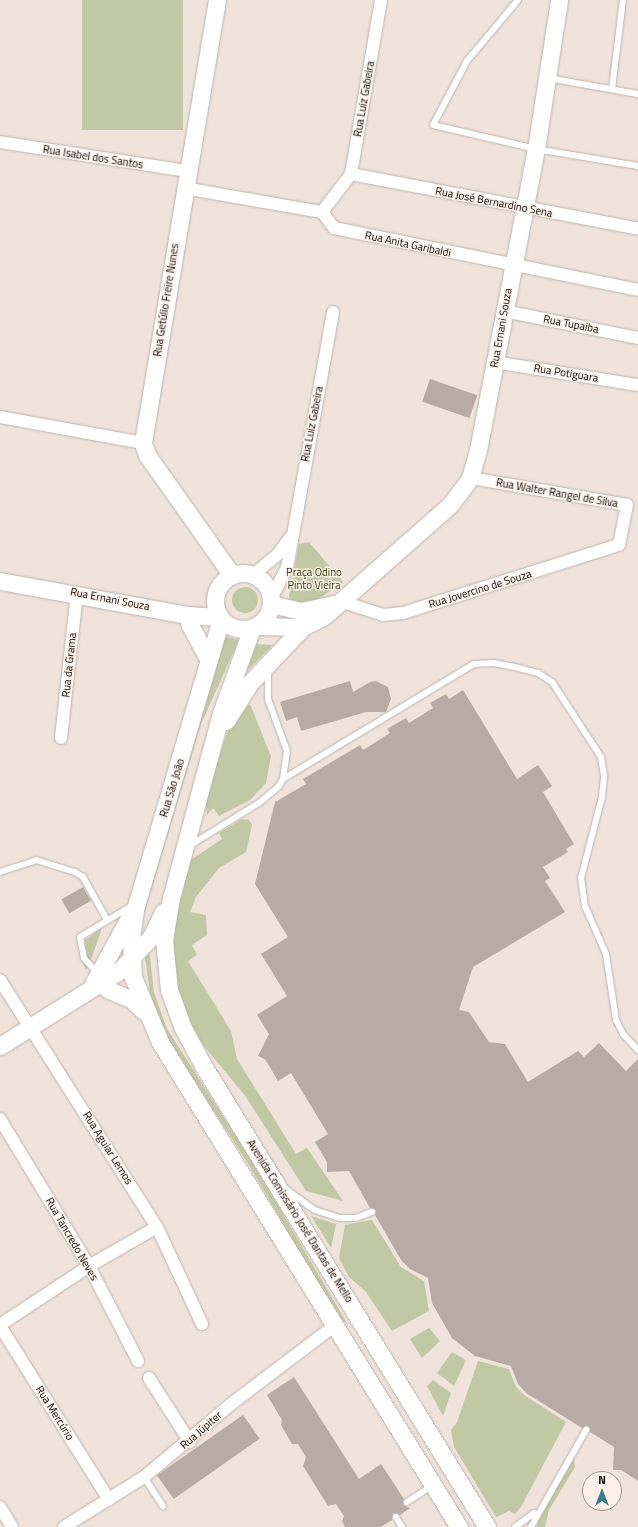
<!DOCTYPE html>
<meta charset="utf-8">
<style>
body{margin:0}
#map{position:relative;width:638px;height:1527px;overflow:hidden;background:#efe3dc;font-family:"Titillium Web",sans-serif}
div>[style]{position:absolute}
.green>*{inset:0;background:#c1c9a4;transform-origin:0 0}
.round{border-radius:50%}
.building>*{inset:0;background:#b7aba5;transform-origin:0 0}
.roads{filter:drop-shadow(0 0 1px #beb3ac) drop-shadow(0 0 1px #beb3ac)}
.lane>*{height:6px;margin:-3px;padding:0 3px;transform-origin:3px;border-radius:3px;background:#fff}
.street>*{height:12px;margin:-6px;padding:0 6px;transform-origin:6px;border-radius:6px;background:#fff}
.secondary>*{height:17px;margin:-8.5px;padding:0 8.5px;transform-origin:8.5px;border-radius:8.5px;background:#fff}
.secondary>.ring{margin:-8.5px;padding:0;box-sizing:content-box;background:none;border:17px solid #fff;border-radius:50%}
span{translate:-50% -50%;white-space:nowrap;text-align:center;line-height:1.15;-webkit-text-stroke:3px #fcf0e9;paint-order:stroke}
.street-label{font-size:11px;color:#0f0b09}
.park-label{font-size:11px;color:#3a410c}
.north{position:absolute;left:582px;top:1471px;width:40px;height:40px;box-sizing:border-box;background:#fcf0e9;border:1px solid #9d948f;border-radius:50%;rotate:0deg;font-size:11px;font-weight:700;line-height:16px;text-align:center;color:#0f0b09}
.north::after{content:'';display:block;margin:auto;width:14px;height:18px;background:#3a7a8e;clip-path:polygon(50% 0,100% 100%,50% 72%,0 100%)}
</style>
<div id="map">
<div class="green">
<i style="left:82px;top:0;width:101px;height:130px"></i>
<i style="clip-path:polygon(309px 542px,343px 582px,317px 600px,304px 605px,290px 600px,289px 596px,299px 544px)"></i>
<i class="round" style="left:232px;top:587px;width:26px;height:26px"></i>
<i style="clip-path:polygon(220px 635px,239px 640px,201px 724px,142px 921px,138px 924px)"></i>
<i style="clip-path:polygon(255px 644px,273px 645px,244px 674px)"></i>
<i style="clip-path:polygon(250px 704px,271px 756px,266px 783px,250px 800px,219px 816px,213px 808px,207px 815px,205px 799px,227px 733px,233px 720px)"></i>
<i style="clip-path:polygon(242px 819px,249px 820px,252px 825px,246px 852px,219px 868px,196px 897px,190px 912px,206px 915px,207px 935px,192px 945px,197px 955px,188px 961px,231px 1031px,237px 1059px,296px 1154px,307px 1148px,343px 1201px,306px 1191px,246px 1097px,200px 1041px,188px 1020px,174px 980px,174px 922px,187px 866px,192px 859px,222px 839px,219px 833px)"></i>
<i style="clip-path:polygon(102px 928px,91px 960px,86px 970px,80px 957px,80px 948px,85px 940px)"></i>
<i style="clip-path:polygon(149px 948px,154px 992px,167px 1029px,252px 1161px,348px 1325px,336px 1314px,249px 1165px,164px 1034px,150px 994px,145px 956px)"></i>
<i style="clip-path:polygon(311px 1216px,336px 1224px,331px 1248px)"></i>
<i style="clip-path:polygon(372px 1220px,401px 1267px,424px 1281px,429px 1311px,392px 1331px,366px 1292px,349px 1277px,339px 1258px,345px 1225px)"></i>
<i style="clip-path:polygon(429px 1328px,440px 1341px,422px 1358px,410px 1339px)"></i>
<i style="clip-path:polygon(452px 1352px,466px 1360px,454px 1386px,437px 1373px)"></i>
<i style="clip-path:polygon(478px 1361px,509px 1369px,516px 1387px,524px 1395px,566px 1422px,521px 1507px,515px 1514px,509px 1511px,496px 1517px,454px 1447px,451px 1430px,457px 1422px)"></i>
<i style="clip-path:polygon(433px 1380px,451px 1393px,443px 1416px,427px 1386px)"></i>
<i style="clip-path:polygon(574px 1457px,575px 1467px,549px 1510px,545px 1527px,537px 1527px,538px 1517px)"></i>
</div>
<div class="building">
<i style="left:430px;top:379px;width:50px;height:24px;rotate:19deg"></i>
<i style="clip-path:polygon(350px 681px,353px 692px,370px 682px,376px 681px,388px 687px,391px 699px,386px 712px,366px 712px,301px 731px,297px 717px,286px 721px,280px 702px)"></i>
<i style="clip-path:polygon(463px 690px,517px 779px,538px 765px,552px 786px,543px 792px,574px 844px,566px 849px,568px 852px,543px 867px,550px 878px,545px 881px,565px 912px,473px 967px,459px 1010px,469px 1012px,489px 1042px,505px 1044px,528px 1082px,578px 1051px,584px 1057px,599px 1043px,626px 1071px,638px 1059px,638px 1481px,621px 1470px,613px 1470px,614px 1447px,590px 1432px,589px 1426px,582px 1428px,526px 1393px,518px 1384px,511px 1366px,475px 1356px,452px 1338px,432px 1303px,428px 1278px,410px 1269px,401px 1260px,375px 1215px,376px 1210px,370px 1208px,349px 1171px,327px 1172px,327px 1162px,315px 1142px,328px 1134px,291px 1073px,278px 1081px,265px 1059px,258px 1056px,269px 1034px,257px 1015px,287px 996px,261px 954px,288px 937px,255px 884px,275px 802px,306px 784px,303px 779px,360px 745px,363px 750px,390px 733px,387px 729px,406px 718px,409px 723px,433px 708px,430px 703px,446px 694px,449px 699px)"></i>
<i style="left:83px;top:887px;width:16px;height:25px;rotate:60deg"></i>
<i style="clip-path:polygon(294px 1377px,359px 1479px,381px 1464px,404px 1499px,403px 1505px,410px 1508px,400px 1515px,393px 1513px,392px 1520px,381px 1527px,345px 1527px,342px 1521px,344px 1516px,336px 1504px,328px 1506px,303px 1466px,306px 1457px,298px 1444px,292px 1444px,281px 1425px,282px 1420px,267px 1395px)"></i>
<i style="left:243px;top:1415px;width:29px;height:105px;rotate:55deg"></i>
</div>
<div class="roads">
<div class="lane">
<i style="left:518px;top:0;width:80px;rotate:129.9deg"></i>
<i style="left:467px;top:61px;width:72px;rotate:118deg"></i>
<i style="left:433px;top:125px;width:106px;rotate:13.1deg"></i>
<i style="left:536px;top:149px;width:103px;rotate:9.5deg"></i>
<i style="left:548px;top:78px;width:91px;rotate:10.1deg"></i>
<i style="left:612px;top:89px;width:90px;rotate:-83deg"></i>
<i style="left:283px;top:779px;width:223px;rotate:-31.1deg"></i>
<i style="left:474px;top:664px;width:20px;rotate:-3deg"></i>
<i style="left:494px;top:663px;width:21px;rotate:11deg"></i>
<i style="left:515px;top:667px;width:24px;rotate:15deg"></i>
<i style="left:538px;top:673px;width:17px;rotate:33deg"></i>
<i style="left:552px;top:682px;width:90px;rotate:56.8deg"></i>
<i style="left:601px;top:757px;width:20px;rotate:81deg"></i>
<i style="left:604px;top:777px;width:20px;rotate:96deg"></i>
<i style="left:602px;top:797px;width:84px;rotate:104.5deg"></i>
<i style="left:581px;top:878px;width:28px;rotate:82deg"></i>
<i style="left:585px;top:906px;width:52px;rotate:66.4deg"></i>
<i style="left:606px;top:954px;width:67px;rotate:81.4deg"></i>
<i style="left:616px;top:1020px;width:16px;rotate:63deg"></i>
<i style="left:623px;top:1034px;width:22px;rotate:47deg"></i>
<i style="left:189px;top:846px;width:82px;rotate:-31.6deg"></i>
<i style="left:259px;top:803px;width:26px;rotate:-40deg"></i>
<i style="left:279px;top:786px;width:8px;rotate:-60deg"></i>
<i style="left:283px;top:779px;width:28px;rotate:-82deg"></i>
<i style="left:287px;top:751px;width:55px;rotate:-110.1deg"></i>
<i style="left:268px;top:699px;width:30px;rotate:-90deg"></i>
<i style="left:0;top:872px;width:38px;rotate:-18deg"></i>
<i style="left:36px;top:860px;width:41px;rotate:17.1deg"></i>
<i style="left:75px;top:872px;width:9px;rotate:32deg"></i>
<i style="left:83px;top:877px;width:47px;rotate:60.7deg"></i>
<i style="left:97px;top:973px;width:20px;rotate:-131deg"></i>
<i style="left:84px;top:958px;width:21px;rotate:-101deg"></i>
<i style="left:80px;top:937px;width:62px;rotate:-31.1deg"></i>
<i style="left:287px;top:1190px;width:34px;rotate:36deg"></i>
<i style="left:315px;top:1210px;width:26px;rotate:18deg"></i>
<i style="left:340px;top:1218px;width:16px"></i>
<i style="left:356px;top:1218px;width:17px;rotate:-21deg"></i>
<i style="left:144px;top:1477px;width:35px;rotate:57deg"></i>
<i style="left:407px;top:1502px;width:30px;rotate:-33deg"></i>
<i style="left:396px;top:1517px;width:12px;rotate:59deg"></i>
<i style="left:515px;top:1527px;width:24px;rotate:-36deg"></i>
<i style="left:531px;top:1527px;width:112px;rotate:-60.4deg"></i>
</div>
<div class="street">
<i style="left:0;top:142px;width:189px;rotate:8.8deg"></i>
<i style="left:351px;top:174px;width:292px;rotate:10.8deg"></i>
<i style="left:184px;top:188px;width:140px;rotate:9.9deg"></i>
<i style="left:322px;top:212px;width:20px;rotate:53deg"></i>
<i style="left:334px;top:228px;width:310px;rotate:11.5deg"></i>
<i style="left:322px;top:212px;width:48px;rotate:-52.7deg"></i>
<i style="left:351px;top:174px;width:177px;rotate:-80.2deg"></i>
<i style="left:504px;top:311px;width:137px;rotate:11.4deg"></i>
<i style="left:494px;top:362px;width:146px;rotate:9.1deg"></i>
<i style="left:0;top:417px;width:145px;rotate:10.3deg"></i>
<i style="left:253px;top:575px;width:33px;rotate:-40deg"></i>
<i style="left:278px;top:554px;width:21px;rotate:-53deg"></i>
<i style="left:271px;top:599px;width:35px;rotate:-63deg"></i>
<i style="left:287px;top:568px;width:260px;rotate:-79.8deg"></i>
<i style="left:340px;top:601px;width:45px;rotate:18deg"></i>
<i style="left:383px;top:615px;width:20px;rotate:-6deg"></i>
<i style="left:403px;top:613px;width:226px;rotate:-17.5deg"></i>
<i style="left:619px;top:545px;width:41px;rotate:-78.7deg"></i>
<i style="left:627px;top:505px;width:159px;rotate:-170.2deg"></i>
<i style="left:61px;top:738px;width:146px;rotate:-83.7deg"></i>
<i style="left:0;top:980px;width:293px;rotate:57.6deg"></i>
<i style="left:157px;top:1227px;width:107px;rotate:65.1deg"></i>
<i style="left:0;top:1119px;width:172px;rotate:58.8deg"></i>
<i style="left:89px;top:1266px;width:107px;rotate:62.7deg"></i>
<i style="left:0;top:1325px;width:107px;rotate:-33.5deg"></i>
<i style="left:89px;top:1266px;width:78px;rotate:-29.8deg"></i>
<i style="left:0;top:1326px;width:205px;rotate:57.9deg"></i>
<i style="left:149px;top:1378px;width:76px;rotate:57.4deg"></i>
<i style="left:0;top:1507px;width:23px;rotate:59deg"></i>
<i style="left:64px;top:1527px;width:94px;rotate:-32deg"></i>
<i style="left:144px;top:1477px;width:119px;rotate:-39.9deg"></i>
<i style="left:235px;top:1401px;width:124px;rotate:-37.1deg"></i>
</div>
<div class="secondary">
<i style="left:217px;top:0;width:449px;rotate:99.5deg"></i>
<i style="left:143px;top:443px;width:13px;rotate:72deg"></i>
<i style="left:147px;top:455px;width:147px;rotate:54.7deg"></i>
<i class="ring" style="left:215px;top:573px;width:39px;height:39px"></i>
<i style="left:0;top:581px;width:191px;rotate:10.3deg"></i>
<i style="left:188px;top:615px;width:32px;rotate:4deg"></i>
<i style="left:271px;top:604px;width:31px;rotate:13deg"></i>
<i style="left:301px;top:611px;width:33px;rotate:-12deg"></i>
<i style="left:188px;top:615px;width:8px;rotate:83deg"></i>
<i style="left:189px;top:623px;width:40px;rotate:62deg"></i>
<i style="left:221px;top:619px;width:303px;rotate:106.5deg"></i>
<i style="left:135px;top:910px;width:30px;rotate:98deg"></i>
<i style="left:131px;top:940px;width:37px;rotate:87deg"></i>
<i style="left:133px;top:977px;width:70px;rotate:67.4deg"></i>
<i style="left:160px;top:1042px;width:570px;rotate:58.35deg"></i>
<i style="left:257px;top:626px;width:46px;rotate:1.2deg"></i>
<i style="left:303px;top:627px;width:22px;rotate:-27deg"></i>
<i style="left:323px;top:617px;width:169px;rotate:-41.4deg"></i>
<i style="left:450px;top:505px;width:34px;rotate:-53deg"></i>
<i style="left:470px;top:478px;width:29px;rotate:-74deg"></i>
<i style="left:478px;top:450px;width:307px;rotate:-79.1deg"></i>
<i style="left:536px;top:149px;width:151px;rotate:-81.2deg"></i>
<i style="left:252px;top:628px;width:90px;rotate:110deg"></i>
<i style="left:221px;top:713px;width:192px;rotate:105.1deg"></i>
<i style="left:171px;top:898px;width:43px;rotate:99.5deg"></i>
<i style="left:164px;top:940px;width:50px;rotate:84.3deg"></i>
<i style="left:169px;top:990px;width:40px;rotate:69.8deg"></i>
<i style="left:183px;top:1028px;width:44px;rotate:61.7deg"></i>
<i style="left:204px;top:1067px;width:540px;rotate:58.4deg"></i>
<i style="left:226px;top:721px;width:45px;rotate:-57.7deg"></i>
<i style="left:250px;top:683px;width:77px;rotate:-46.6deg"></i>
<i style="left:100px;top:983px;width:11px;rotate:38deg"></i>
<i style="left:109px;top:990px;width:25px;rotate:23deg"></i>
<i style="left:132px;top:1000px;width:16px;rotate:43deg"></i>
<i style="left:93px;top:984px;width:77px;rotate:-61.4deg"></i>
<i style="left:0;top:1046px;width:141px;rotate:-32.2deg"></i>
<i style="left:119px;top:971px;width:47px;rotate:-46.7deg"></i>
<i style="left:151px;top:937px;width:28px;rotate:-64deg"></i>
</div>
</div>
<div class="street-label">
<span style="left:364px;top:99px;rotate:-80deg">Rua Luiz Gabeira</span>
<span style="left:93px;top:157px;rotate:9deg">Rua Isabel dos Santos</span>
<span style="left:494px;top:202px;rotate:11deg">Rua José Bernardino Sena</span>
<span style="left:408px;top:244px;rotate:12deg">Rua Anita Garibaldi</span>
<span style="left:166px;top:300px;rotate:-81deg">Rua Getúlio Freire Nunes</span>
<span style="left:571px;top:324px;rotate:11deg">Rua Tupaiba</span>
<span style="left:501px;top:328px;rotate:-80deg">Rua Ernani Souza</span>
<span style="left:566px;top:373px;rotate:9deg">Rua Potiguara</span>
<span style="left:312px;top:424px;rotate:-79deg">Rua Luiz Gabeira</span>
<span style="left:557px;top:493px;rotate:10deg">Rua Walter Rangel de Silva</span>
<span style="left:480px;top:589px;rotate:-17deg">Rua Jovercino de Souza</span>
<span style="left:110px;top:599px;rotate:11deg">Rua Ernani Souza</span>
<span style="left:69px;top:665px;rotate:-84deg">Rua da Grama</span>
<span style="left:172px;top:788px;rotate:-73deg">Rua São João</span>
<span style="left:108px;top:1148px;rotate:58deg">Rua Aguiar Lemos</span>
<span style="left:300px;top:1221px;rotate:58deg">Avenida Comissário José Dantas de Mello</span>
<span style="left:72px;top:1239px;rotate:60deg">Rua Tancredo Neves</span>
<span style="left:55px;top:1413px;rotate:58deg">Rua Mercúrio</span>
<span style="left:201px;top:1430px;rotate:-41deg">Rua Júpiter</span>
</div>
<div class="park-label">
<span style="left:314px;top:579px">Praça Odino<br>Pinto Vieira</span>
</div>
<div class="north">N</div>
</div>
